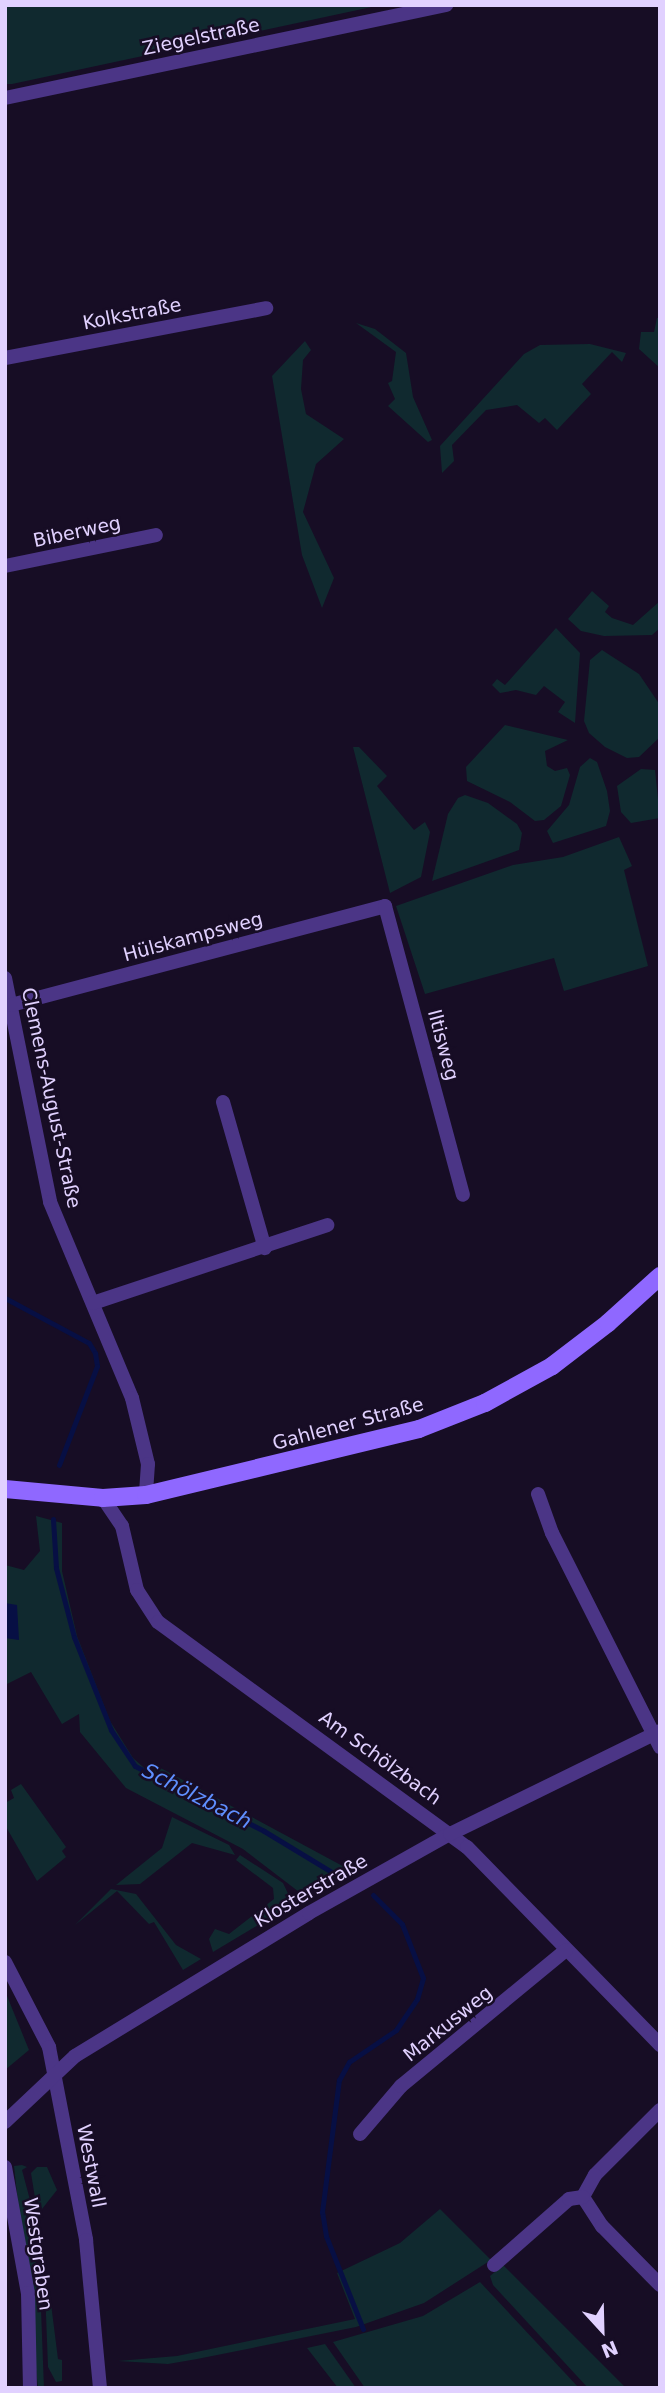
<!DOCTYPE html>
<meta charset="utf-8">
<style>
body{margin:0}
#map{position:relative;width:665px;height:2393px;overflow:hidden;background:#170d25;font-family:"DejaVu Sans",sans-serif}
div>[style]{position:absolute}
.green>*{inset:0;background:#10292f}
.water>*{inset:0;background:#070f44}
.stream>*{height:5px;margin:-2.5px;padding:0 2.5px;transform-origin:2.5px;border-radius:2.5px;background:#070f44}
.minor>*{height:14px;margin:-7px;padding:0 7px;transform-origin:7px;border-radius:7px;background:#4b3586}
.secondary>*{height:18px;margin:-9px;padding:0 9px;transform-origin:9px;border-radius:9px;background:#8f68ff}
span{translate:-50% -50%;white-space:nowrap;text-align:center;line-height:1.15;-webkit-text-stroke:5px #170d25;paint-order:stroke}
.street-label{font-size:19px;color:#e1d1ff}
.water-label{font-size:21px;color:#5f8fff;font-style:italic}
.frame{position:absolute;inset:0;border:7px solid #e1d1ff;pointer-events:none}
.north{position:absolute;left:567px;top:2295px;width:70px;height:70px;-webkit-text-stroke:5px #170d25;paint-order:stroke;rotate:158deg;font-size:19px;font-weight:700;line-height:28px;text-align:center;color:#e1d1ff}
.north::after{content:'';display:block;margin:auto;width:24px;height:32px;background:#e1d1ff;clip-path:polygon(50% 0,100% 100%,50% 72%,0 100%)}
</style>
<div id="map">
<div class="green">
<i style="clip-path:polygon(5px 5px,381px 5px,12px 84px,5px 84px)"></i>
<i style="clip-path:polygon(657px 318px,660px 318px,660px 368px,639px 349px,641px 332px,654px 332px)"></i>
<i style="clip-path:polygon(356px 323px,375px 329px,406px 353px,413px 397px,432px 440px,428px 442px,388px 406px,395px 399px,388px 383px,392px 381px,396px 352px)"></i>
<i style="clip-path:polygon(305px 341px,311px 350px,303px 360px,301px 389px,306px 414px,344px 439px,316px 464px,303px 512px,334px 578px,322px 608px,302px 555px,272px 376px)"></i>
<i style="clip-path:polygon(590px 344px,626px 353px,622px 362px,612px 352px,582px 384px,591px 394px,557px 430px,545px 418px,539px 423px,517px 405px,486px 410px,452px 445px,454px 461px,442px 473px,440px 446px,524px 354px,540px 345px)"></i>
<i style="clip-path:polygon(592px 591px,609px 606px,605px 612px,612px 618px,633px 625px,660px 601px,660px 628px,652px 635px,604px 636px,581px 631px,568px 619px)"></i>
<i style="clip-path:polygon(556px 628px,580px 653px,575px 723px,558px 712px,565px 702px,544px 686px,536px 695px,516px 690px,500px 693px,492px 685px,497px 679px,505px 685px)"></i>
<i style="clip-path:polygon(602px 650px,639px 674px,660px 705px,660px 737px,639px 757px,627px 758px,605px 747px,589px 733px,584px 721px,590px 660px)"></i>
<i style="clip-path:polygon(505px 725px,568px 740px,545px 751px,547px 766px,555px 771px,567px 768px,570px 775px,561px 806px,544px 820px,535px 821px,510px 802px,467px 781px,466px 767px)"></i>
<i style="clip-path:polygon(353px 747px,359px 747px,387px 776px,377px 786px,414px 830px,425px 822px,430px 832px,421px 877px,390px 893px)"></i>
<i style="clip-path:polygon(590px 758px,597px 762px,607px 791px,610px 811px,606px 826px,553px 843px,547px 831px,569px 805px,580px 767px)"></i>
<i style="clip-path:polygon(641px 769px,655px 770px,660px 818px,631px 823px,621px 812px,617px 786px)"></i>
<i style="clip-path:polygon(465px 795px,488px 803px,517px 824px,522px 833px,519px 850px,432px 881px,448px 814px,458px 798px)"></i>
<i style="clip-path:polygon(619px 837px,632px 866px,624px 870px,648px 966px,564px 991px,554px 958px,425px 994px,396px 906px,513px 865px,563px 857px)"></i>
<i style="clip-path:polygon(36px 1516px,62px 1523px,62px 1571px,77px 1636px,110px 1721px,133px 1758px,151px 1774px,157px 1766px,350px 1870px,303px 1895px,243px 1849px,126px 1788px,80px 1732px,79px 1714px,62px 1724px,31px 1672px,5px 1685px,5px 1565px,24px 1570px,40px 1551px)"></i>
<i style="clip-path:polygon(21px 1784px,66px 1847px,62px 1851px,66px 1857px,37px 1881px,5px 1825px,5px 1803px,14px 1798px,11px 1790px)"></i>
<i style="clip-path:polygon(172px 1817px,229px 1845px,235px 1855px,192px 1843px,140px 1884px,116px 1885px,162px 1848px)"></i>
<i style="clip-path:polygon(240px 1855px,283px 1883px,293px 1904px,213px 1952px,209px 1939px,215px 1929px,229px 1934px,274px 1899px,273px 1888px,236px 1860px)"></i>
<i style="clip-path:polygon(111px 1889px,136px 1894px,176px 1945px,201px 1959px,183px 1970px,154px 1922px,149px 1924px,117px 1891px,75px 1925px)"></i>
<i style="clip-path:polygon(5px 1991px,29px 2050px,5px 2070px)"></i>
<i style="clip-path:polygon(22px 2165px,27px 2167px,22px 2170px,30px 2200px,24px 2205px,40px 2283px,44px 2388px,38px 2388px,14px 2166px)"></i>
<i style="clip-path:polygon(37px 2167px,47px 2167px,57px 2190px,42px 2209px,35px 2198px,31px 2173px)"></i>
<i style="clip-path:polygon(440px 2209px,491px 2260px,424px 2303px,356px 2327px,197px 2359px,168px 2364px,118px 2361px,177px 2356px,355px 2319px,337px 2273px,400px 2243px)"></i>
<i style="clip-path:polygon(503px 2265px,626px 2388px,588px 2388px,493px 2285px,490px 2276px)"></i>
<i style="clip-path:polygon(480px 2282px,579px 2388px,365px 2388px,333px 2342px,423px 2316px)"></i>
<i style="clip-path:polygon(49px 2288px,58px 2359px,62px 2360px,62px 2381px,56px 2382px,48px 2367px,45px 2289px)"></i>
<i style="clip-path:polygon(325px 2344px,356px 2388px,338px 2388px,307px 2348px)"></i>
</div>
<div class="water">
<i style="clip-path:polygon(5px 1603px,17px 1605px,19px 1640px,5px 1638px)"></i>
</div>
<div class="stream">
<i style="left:5px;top:1298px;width:95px;rotate:28.2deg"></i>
<i style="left:89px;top:1343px;width:12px;rotate:59deg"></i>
<i style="left:95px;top:1353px;width:13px;rotate:81deg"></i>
<i style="left:97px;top:1366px;width:106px;rotate:111deg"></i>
<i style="left:53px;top:1519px;width:49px;rotate:86.5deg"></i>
<i style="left:56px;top:1568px;width:71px;rotate:75.4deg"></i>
<i style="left:74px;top:1637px;width:100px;rotate:68.3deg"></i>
<i style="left:111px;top:1730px;width:43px;rotate:56.3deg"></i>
<i style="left:135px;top:1766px;width:144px;rotate:26.7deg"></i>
<i style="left:264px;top:1831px;width:89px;rotate:31.2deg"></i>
<i style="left:363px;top:2329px;width:100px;rotate:-111.7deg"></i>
<i style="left:326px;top:2236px;width:24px;rotate:-99deg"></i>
<i style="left:322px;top:2212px;width:133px;rotate:-82.7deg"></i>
<i style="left:339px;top:2080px;width:21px;rotate:-61deg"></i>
<i style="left:349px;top:2062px;width:57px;rotate:-34.2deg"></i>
<i style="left:396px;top:2030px;width:37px;rotate:-56deg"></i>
<i style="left:417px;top:1999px;width:22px;rotate:-74deg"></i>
<i style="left:423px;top:1978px;width:58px;rotate:-111.3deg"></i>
<i style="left:402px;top:1924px;width:41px;rotate:-135deg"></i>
</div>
<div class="minor">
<i style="left:5px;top:98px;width:451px;rotate:-11.9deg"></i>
<i style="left:5px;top:358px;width:266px;rotate:-10.8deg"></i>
<i style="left:5px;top:566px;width:154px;rotate:-11.6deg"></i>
<i style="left:5px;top:978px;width:228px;rotate:78.6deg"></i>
<i style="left:50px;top:1202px;width:212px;rotate:67.3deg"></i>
<i style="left:132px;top:1398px;width:68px;rotate:76.4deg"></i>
<i style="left:148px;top:1464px;width:31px;rotate:94deg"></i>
<i style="left:11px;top:1005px;width:387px;rotate:-14.8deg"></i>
<i style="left:385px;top:906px;width:299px;rotate:74.9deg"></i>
<i style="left:223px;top:1102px;width:152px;rotate:74deg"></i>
<i style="left:93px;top:1303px;width:247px;rotate:-18.4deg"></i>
<i style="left:538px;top:1494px;width:41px;rotate:70.3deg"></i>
<i style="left:552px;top:1533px;width:240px;rotate:63.2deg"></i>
<i style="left:103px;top:1498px;width:34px;rotate:56deg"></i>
<i style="left:122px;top:1526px;width:66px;rotate:76.8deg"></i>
<i style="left:137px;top:1590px;width:38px;rotate:57deg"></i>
<i style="left:158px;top:1622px;width:382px;rotate:36.1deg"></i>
<i style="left:467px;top:1847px;width:277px;rotate:45.7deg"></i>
<i style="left:5px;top:1962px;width:96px;rotate:62.6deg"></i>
<i style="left:49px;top:2047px;width:197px;rotate:79.1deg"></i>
<i style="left:86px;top:2240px;width:149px;rotate:84.6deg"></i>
<i style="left:660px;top:2110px;width:92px;rotate:135deg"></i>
<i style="left:595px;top:2175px;width:25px;rotate:119deg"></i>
<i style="left:583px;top:2197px;width:35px;rotate:57deg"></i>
<i style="left:602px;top:2226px;width:83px;rotate:45.5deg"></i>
<i style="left:5px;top:2122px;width:96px;rotate:-43.3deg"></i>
<i style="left:75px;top:2056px;width:274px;rotate:-31.4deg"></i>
<i style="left:309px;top:1913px;width:162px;rotate:-29.3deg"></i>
<i style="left:450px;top:1834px;width:234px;rotate:-26.1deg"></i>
<i style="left:360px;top:2134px;width:63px;rotate:-49.5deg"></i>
<i style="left:401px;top:2086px;width:214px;rotate:-39.5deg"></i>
<i style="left:5px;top:2167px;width:128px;rotate:79.7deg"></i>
<i style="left:28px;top:2293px;width:95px;rotate:88.8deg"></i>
<i style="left:494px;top:2265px;width:100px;rotate:-41.3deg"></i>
<i style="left:569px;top:2199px;width:14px;rotate:-8deg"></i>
</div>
<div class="secondary">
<i style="left:5px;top:1489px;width:98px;rotate:5.2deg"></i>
<i style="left:103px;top:1498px;width:43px;rotate:-4deg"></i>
<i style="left:146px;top:1495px;width:281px;rotate:-13.6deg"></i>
<i style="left:419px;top:1429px;width:71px;rotate:-21.5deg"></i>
<i style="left:485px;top:1403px;width:77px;rotate:-28.9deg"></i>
<i style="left:552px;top:1366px;width:71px;rotate:-37.5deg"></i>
<i style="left:608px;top:1323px;width:70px;rotate:-42.1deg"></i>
</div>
<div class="street-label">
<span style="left:201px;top:37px;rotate:-12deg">Ziegelstraße</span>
<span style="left:132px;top:314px;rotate:-11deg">Kolkstraße</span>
<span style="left:77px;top:532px;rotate:-12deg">Biberweg</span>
<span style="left:193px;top:937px;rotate:-15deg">Hülskampsweg</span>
<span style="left:443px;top:1045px;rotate:75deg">Iltisweg</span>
<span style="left:51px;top:1098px;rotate:78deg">Clemens-August-Straße</span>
<span style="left:348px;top:1424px;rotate:-15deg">Gahlener Straße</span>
<span style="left:380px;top:1758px;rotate:36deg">Am Schölzbach</span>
<span style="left:311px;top:1891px;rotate:-30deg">Klosterstraße</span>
<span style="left:448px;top:2024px;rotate:-39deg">Markusweg</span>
<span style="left:91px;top:2166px;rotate:79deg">Westwall</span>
<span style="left:38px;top:2254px;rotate:82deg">Westgraben</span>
</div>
<div class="water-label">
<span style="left:197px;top:1796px;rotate:27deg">Schölzbach</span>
</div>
<div class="frame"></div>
<div class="north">N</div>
</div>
